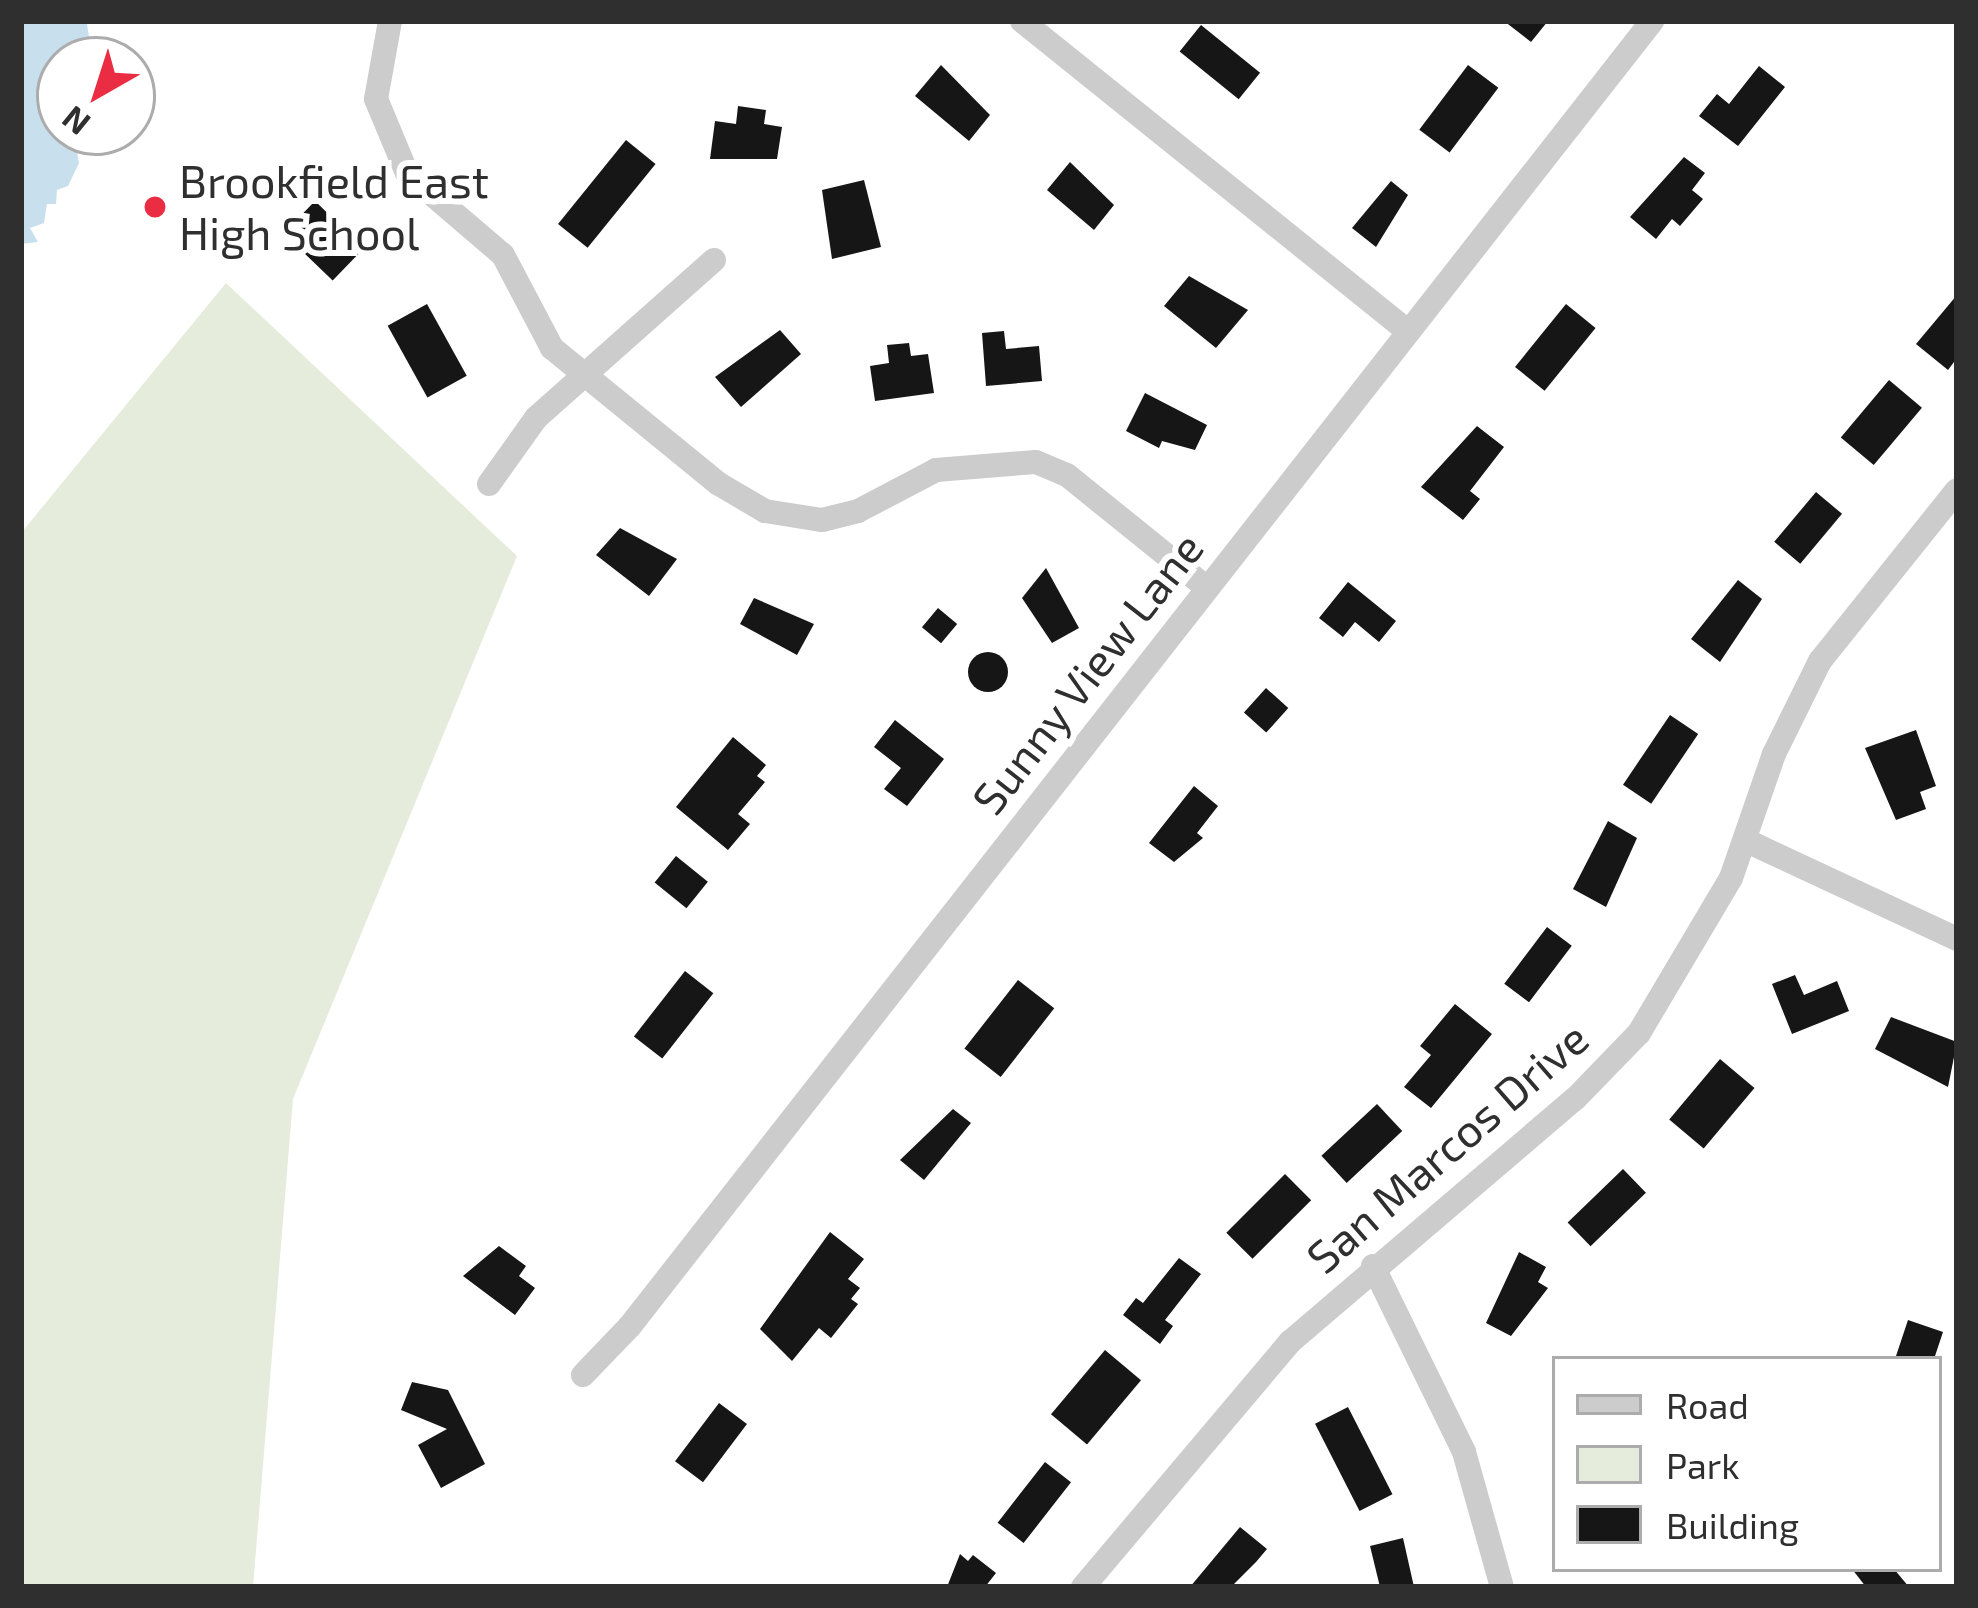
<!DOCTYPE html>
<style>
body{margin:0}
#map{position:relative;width:1978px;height:1608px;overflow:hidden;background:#fff;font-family:"Exo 2",sans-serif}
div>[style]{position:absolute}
.green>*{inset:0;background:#e6ecdc}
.water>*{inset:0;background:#c8e0ed}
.building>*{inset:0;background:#161616;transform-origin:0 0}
.round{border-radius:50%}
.street>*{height:24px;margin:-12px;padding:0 12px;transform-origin:12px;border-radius:12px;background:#ccc}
.dots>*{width:33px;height:33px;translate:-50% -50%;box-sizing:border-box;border:6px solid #fff;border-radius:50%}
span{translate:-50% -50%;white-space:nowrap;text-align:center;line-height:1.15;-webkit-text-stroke:12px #fff;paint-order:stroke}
.poi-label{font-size:45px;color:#2f2f2f}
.left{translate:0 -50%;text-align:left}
.street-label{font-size:45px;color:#2f2f2f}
.frame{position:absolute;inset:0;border:24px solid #2f2f2f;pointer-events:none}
.legend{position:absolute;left:1552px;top:1356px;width:390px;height:216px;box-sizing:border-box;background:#fff;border:3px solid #acacac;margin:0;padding:15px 21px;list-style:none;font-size:36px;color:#2f2f2f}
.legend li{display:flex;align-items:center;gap:24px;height:60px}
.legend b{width:60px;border:3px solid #acacac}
.north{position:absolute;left:36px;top:36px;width:120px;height:120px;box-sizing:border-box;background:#fff;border:3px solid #acacac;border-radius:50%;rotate:219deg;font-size:33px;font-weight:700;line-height:48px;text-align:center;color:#2f2f2f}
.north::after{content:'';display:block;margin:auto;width:42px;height:54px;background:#ea2d42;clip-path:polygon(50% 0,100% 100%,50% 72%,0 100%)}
</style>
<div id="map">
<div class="green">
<i style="clip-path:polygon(226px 283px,517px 556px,293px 1099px,253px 1587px,21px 1587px,21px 533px)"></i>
</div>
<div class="water">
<i style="clip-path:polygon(28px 21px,87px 24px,91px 49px,103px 49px,106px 60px,60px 60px,60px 132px,93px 132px,76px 146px,79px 163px,68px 186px,57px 190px,56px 204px,47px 204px,44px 223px,30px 228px,38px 242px,21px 244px,21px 27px)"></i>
</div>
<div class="building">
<i style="clip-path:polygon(1504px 21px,1548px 21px,1531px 42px)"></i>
<i style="left:1201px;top:25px;width:76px;height:34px;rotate:39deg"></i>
<i style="clip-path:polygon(941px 65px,990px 115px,969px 141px,915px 96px)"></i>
<i style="left:1468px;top:65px;width:38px;height:81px;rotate:37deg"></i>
<i style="clip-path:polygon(1759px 66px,1785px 87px,1738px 146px,1699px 116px,1717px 94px,1729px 104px)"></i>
<i style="clip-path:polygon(738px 106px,766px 110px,764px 124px,782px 127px,777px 159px,710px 159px,715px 121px,736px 124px)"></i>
<i style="left:626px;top:140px;width:38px;height:108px;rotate:39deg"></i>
<i style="clip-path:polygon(1684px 157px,1705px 173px,1692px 190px,1703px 199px,1680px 226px,1672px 219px,1656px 239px,1630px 217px)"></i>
<i style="clip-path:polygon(1070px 162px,1114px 205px,1094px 230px,1047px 190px)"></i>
<i style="clip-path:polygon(864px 180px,881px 247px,832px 259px,822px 190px)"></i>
<i style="clip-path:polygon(1391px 181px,1408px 195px,1376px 247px,1352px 228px)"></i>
<i style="left:315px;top:201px;width:68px;height:45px;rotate:44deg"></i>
<i style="clip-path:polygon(1189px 276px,1248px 310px,1216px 348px,1164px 306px)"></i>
<i style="clip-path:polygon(1957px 295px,1957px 358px,1948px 370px,1916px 344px)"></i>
<i style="left:427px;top:304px;width:82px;height:45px;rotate:61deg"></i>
<i style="left:1566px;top:304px;width:38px;height:81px;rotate:39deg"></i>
<i style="clip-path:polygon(780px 330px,801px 354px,741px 407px,715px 377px)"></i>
<i style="clip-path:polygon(1004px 331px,1006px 349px,1039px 346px,1042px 381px,986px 386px,982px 333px)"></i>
<i style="clip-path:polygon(909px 343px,911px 356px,928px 354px,934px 393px,875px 401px,870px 366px,889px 363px,887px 345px)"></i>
<i style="left:1889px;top:380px;width:43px;height:75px;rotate:40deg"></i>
<i style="clip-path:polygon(1145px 393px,1207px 425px,1195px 450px,1162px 441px,1159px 448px,1126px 431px)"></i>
<i style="clip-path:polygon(1477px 426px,1504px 447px,1470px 491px,1480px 499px,1463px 520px,1421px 487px)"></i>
<i style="left:1816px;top:492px;width:34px;height:65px;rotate:40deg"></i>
<i style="clip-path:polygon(620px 528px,677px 559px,649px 596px,596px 555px)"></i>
<i style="clip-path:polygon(1046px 568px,1079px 628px,1052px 643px,1022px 598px)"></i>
<i style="clip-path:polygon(1738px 580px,1762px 599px,1720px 662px,1691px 639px)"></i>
<i style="clip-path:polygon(1348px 582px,1396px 621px,1379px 642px,1355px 622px,1343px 637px,1319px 618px)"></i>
<i style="clip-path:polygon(754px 598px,814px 624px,797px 655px,740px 624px)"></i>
<i style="left:938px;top:608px;width:25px;height:25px;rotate:40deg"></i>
<i class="round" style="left:968px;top:652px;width:40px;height:40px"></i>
<i style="left:1266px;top:688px;width:30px;height:33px;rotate:42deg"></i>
<i style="left:1670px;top:715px;width:34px;height:84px;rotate:34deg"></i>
<i style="clip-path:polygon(895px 720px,944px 759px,907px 806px,884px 789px,901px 768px,874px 747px)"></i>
<i style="clip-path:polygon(1916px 730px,1936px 786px,1920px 792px,1926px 809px,1896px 820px,1865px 748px)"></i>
<i style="clip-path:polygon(733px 737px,766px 765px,757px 776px,765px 782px,738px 814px,750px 824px,728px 850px,676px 807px)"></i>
<i style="clip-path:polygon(1194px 786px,1218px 806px,1197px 833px,1203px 838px,1174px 862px,1149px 843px)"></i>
<i style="clip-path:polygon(1608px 821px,1637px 838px,1606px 907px,1573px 889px)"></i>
<i style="left:676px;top:856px;width:41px;height:34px;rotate:39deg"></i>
<i style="left:1547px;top:927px;width:31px;height:71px;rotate:37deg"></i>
<i style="left:685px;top:971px;width:36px;height:83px;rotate:38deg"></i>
<i style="clip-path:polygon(1795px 975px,1804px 995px,1837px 981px,1849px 1011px,1792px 1034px,1772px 984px)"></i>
<i style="left:1018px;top:980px;width:46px;height:87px;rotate:38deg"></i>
<i style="clip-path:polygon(1455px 1004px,1492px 1034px,1431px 1108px,1404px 1087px,1431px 1055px,1420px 1046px)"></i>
<i style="clip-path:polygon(1891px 1017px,1957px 1042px,1948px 1087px,1875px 1049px)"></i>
<i style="left:1720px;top:1059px;width:45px;height:79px;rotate:40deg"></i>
<i style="left:1377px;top:1104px;width:37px;height:76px;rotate:47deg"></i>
<i style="clip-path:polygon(953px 1109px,971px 1123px,924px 1180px,900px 1160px)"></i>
<i style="left:1623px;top:1169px;width:33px;height:77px;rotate:46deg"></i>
<i style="left:1285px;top:1174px;width:37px;height:83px;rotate:45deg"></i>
<i style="clip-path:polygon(830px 1232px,864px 1259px,848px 1279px,860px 1288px,851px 1299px,858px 1304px,831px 1338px,819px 1328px,792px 1361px,760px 1329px)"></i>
<i style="clip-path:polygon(499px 1246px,526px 1266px,519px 1276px,535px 1288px,515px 1315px,463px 1276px)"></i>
<i style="clip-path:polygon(1519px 1252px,1546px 1267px,1538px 1282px,1548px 1288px,1511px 1336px,1486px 1323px)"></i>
<i style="clip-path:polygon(1179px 1258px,1201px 1274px,1165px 1320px,1173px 1326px,1160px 1344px,1123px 1315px,1136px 1298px,1143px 1303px)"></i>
<i style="clip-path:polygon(1908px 1320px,1943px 1332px,1934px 1359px,1895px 1359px)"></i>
<i style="left:1105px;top:1350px;width:47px;height:84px;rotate:40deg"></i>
<i style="clip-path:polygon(412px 1382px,448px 1390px,485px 1464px,441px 1488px,418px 1445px,447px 1429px,401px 1410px)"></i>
<i style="left:719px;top:1403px;width:35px;height:73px;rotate:37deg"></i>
<i style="left:1348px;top:1407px;width:98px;height:37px;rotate:63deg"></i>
<i style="left:1045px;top:1462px;width:33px;height:77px;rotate:38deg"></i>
<i style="clip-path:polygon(1240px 1527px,1267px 1549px,1256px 1562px,1231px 1587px,1190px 1587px)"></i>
<i style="clip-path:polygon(1403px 1538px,1414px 1587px,1380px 1587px,1370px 1546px)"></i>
<i style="clip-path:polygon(960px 1554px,968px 1561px,973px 1555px,996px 1573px,985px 1587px,947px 1587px)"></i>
<i style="clip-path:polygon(1852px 1569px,1894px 1569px,1909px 1587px,1866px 1587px)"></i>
</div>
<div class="street">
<i style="left:390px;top:21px;width:79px;rotate:100.2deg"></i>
<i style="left:376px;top:99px;width:80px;rotate:67.3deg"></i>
<i style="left:407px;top:173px;width:126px;rotate:40.5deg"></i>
<i style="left:503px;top:255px;width:105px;rotate:62.2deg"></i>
<i style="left:552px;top:348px;width:215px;rotate:39.2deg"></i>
<i style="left:719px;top:484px;width:53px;rotate:30.4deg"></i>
<i style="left:765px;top:511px;width:58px;rotate:9deg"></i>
<i style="left:822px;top:520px;width:37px;rotate:-14deg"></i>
<i style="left:858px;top:511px;width:88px;rotate:-27.7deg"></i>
<i style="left:936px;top:470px;width:100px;rotate:-4.6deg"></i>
<i style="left:1036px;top:462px;width:34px;rotate:23deg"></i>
<i style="left:1067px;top:475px;width:180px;rotate:38.9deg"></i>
<i style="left:1022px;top:21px;width:494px;rotate:38.8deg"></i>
<i style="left:489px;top:484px;width:81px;rotate:-54.5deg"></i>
<i style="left:536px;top:418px;width:238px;rotate:-41.6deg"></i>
<i style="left:1747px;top:841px;width:232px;rotate:25deg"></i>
<i style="left:1373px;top:1266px;width:207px;rotate:63.9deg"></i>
<i style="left:1464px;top:1452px;width:140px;rotate:74.3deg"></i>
<i style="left:583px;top:1375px;width:68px;rotate:-46.2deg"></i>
<i style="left:630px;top:1326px;width:1658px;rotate:-51.93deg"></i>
<i style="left:1083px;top:1587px;width:321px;rotate:-49.8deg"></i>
<i style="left:1290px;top:1342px;width:375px;rotate:-40.5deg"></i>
<i style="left:1575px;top:1099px;width:92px;rotate:-45.9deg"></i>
<i style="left:1639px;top:1033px;width:180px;rotate:-59.3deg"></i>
<i style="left:1731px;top:878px;width:131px;rotate:-70.9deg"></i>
<i style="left:1774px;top:754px;width:104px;rotate:-63.7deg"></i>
<i style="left:1820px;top:661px;width:219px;rotate:-51.3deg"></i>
</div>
<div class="dots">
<i style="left:155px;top:207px;background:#ea2d42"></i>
</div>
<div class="poi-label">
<span class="left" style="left:179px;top:207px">Brookfield East<br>High School</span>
</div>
<div class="street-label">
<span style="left:1087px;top:673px;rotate:-52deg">Sunny View Lane</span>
<span style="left:1447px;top:1147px;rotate:-41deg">San Marcos Drive</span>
</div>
<div class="frame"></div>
<ul class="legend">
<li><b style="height:15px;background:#ccc"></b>Road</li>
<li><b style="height:33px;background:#e6ecdc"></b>Park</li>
<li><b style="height:33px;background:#161616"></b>Building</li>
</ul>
<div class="north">N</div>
</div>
